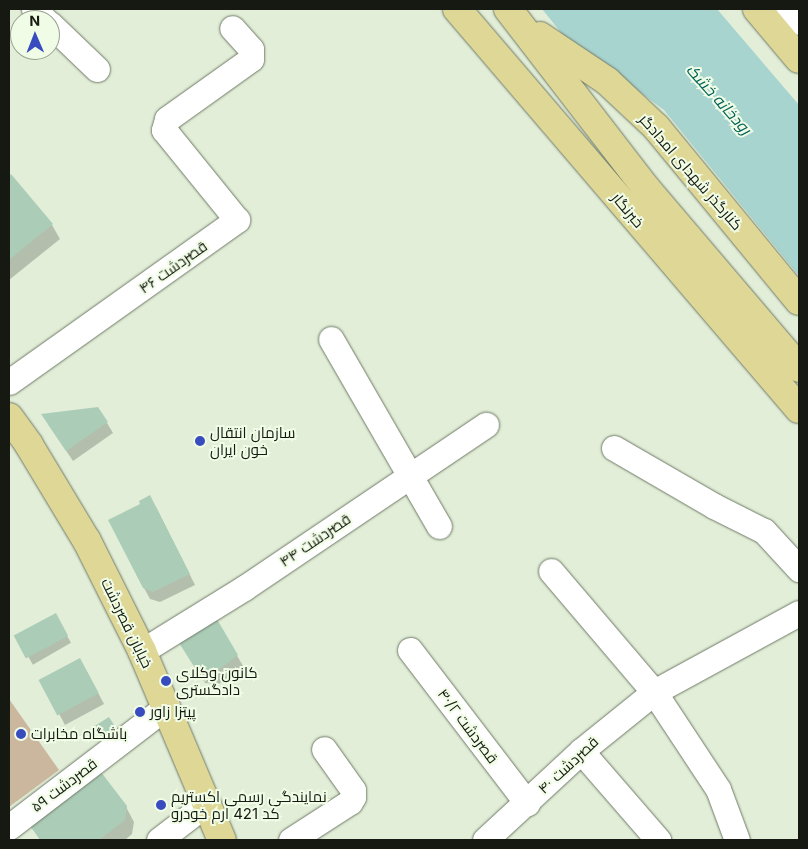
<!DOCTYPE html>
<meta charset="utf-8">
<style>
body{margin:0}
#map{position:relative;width:808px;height:849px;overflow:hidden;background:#e2eed8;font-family:Inter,Cairo,sans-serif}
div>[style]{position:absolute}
.green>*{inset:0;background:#cab79e}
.water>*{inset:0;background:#a8d4cf}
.shadow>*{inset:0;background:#0003;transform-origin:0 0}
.building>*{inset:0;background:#abcdb8;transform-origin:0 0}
.roads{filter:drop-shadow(0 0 1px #6f7a66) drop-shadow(0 0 1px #6f7a66)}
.minor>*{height:25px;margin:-12.5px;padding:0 12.5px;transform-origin:12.5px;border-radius:12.5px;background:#fff}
.major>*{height:28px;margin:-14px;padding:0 14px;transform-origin:14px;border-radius:14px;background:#dfd796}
.dots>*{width:14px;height:14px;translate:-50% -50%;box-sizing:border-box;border:2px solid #f0fce6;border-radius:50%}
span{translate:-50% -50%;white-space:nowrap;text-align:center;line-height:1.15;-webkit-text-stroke:4px #f0fce6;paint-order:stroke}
.street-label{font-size:15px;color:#151911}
.poi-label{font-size:15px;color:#151911}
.left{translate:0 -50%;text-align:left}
.water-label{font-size:16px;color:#006059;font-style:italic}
.frame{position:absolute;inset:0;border:10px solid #151911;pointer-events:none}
.north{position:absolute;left:10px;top:10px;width:50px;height:50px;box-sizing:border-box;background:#f0fce6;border:1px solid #98a191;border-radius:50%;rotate:359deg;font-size:14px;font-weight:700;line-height:20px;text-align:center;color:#151911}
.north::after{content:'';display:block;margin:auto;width:18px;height:22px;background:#384cbf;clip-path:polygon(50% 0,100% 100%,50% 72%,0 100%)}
</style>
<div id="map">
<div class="green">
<i style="clip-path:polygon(9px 699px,59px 770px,9px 807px)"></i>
</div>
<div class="water">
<i style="clip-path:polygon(542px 9px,717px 9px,799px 105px,799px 276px,664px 110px,563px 35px)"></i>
</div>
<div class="shadow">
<i style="clip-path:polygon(11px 175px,52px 225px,60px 239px,9px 280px,9px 177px)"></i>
<i style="clip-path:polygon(107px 423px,113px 433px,73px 461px,48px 424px)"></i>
<i style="clip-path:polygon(156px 507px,195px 585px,160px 602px,150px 599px,144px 588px)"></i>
<i style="clip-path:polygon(208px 605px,243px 666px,219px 684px,205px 683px,179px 641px)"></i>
<i style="left:55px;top:615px;width:32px;height:44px;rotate:60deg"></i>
<i style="clip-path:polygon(86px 670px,104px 704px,65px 725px,41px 680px)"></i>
<i style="clip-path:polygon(97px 727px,115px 728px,121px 739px,109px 746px)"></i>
<i style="clip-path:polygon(126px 807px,134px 822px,132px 834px,125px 840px,40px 840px,27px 820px)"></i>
</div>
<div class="building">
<i style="clip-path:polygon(11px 174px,53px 224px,9px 260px,9px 176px)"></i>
<i style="clip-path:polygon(98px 407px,108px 422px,66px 451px,41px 414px)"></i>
<i style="clip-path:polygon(150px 495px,190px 574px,153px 592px,143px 588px,108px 520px,140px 504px,139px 501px)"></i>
<i style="clip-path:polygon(208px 604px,238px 655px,213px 674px,198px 673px,171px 630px)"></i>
<i style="left:56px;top:613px;width:26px;height:48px;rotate:62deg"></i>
<i style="left:80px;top:658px;width:40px;height:47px;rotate:62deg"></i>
<i style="left:109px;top:717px;width:13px;height:17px;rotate:58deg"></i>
<i style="clip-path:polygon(101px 772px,127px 806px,125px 820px,99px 840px,41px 840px,25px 820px)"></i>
</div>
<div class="roads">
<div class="minor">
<i style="left:34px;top:9px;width:16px;rotate:45deg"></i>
<i style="left:788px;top:9px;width:17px;rotate:50deg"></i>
<i style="left:50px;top:24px;width:65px;rotate:43.8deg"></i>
<i style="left:331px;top:339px;width:216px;rotate:60deg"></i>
<i style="left:9px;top:382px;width:280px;rotate:-35.4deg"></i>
<i style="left:237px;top:220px;width:116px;rotate:-129deg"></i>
<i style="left:164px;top:130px;width:11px;rotate:-75deg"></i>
<i style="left:167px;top:119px;width:103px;rotate:-35.5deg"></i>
<i style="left:251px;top:59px;width:10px;rotate:-90deg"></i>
<i style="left:251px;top:49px;width:28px;rotate:-132deg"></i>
<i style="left:614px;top:448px;width:116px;rotate:30.1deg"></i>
<i style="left:714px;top:506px;width:56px;rotate:26.6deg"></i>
<i style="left:764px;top:531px;width:52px;rotate:47.4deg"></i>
<i style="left:551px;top:571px;width:159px;rotate:49.6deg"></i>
<i style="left:654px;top:692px;width:116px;rotate:56.6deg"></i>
<i style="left:718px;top:789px;width:54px;rotate:69.6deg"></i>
<i style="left:410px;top:650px;width:193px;rotate:52.6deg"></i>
<i style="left:142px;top:651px;width:120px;rotate:-31.7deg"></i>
<i style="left:244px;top:588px;width:292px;rotate:-34deg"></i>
<i style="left:581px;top:751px;width:118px;rotate:49.1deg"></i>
<i style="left:9px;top:827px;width:199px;rotate:-37.4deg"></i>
<i style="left:159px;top:840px;width:61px;rotate:-37.6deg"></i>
<i style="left:291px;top:840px;width:70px;rotate:-32.8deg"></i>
<i style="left:350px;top:802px;width:6px;rotate:-59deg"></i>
<i style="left:353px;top:797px;width:7px;rotate:-90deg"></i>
<i style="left:353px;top:790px;width:50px;rotate:-125.3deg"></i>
<i style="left:485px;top:840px;width:131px;rotate:-42.8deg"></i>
<i style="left:581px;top:751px;width:94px;rotate:-38.9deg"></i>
<i style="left:654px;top:692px;width:165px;rotate:-28.6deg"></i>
</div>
<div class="major">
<i style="left:457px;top:9px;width:526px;rotate:49.47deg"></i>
<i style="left:508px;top:9px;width:226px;rotate:52.4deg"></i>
<i style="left:646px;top:188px;width:236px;rotate:49.6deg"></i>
<i style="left:757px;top:9px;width:65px;rotate:50deg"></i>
<i style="left:540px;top:36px;width:81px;rotate:33.9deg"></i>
<i style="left:607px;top:81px;width:67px;rotate:43.2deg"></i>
<i style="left:656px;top:127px;width:225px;rotate:50.6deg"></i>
<i style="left:9px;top:417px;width:34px;rotate:54deg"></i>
<i style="left:29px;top:445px;width:112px;rotate:58.9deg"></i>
<i style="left:87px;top:541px;width:123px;rotate:63.4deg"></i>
<i style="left:142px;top:651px;width:205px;rotate:67.1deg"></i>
</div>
</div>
<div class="dots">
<i style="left:200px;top:441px;background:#384cbf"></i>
<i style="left:166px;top:681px;background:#384cbf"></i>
<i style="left:140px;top:712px;background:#384cbf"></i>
<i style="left:21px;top:734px;background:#384cbf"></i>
<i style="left:161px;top:805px;background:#384cbf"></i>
</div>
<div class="street-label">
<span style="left:691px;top:172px;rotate:49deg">کنارگذر شهدای امدادگر</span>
<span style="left:628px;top:210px;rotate:50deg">خبرنگار</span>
<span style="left:173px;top:267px;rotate:-35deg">۴۶ قصردشت</span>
<span style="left:315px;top:540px;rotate:-34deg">۴۴ قصردشت</span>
<span style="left:127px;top:623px;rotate:64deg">خیابان قصردشت</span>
<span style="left:468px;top:726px;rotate:53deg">۴۰/۲ قصردشت</span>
<span style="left:568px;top:765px;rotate:-43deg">۴۰ قصردشت</span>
<span style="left:64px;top:785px;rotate:-37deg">۵۹ قصردشت</span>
</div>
<div class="poi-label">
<span class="left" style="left:210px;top:441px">سازمان انتقال<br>خون ایران</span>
<span class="left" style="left:176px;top:681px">کانون وکلای<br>دادگستری</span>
<span class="left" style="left:150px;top:712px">پیتزا زاور</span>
<span class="left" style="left:31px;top:734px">باشگاه مخابرات</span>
<span class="left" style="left:171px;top:805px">نمایندگی رسمی اکستریم<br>کد 421 ارم خودرو</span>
</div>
<div class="water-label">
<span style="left:719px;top:99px;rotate:48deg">رودخانه خشک</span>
</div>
<div class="frame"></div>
<div class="north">N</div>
</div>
